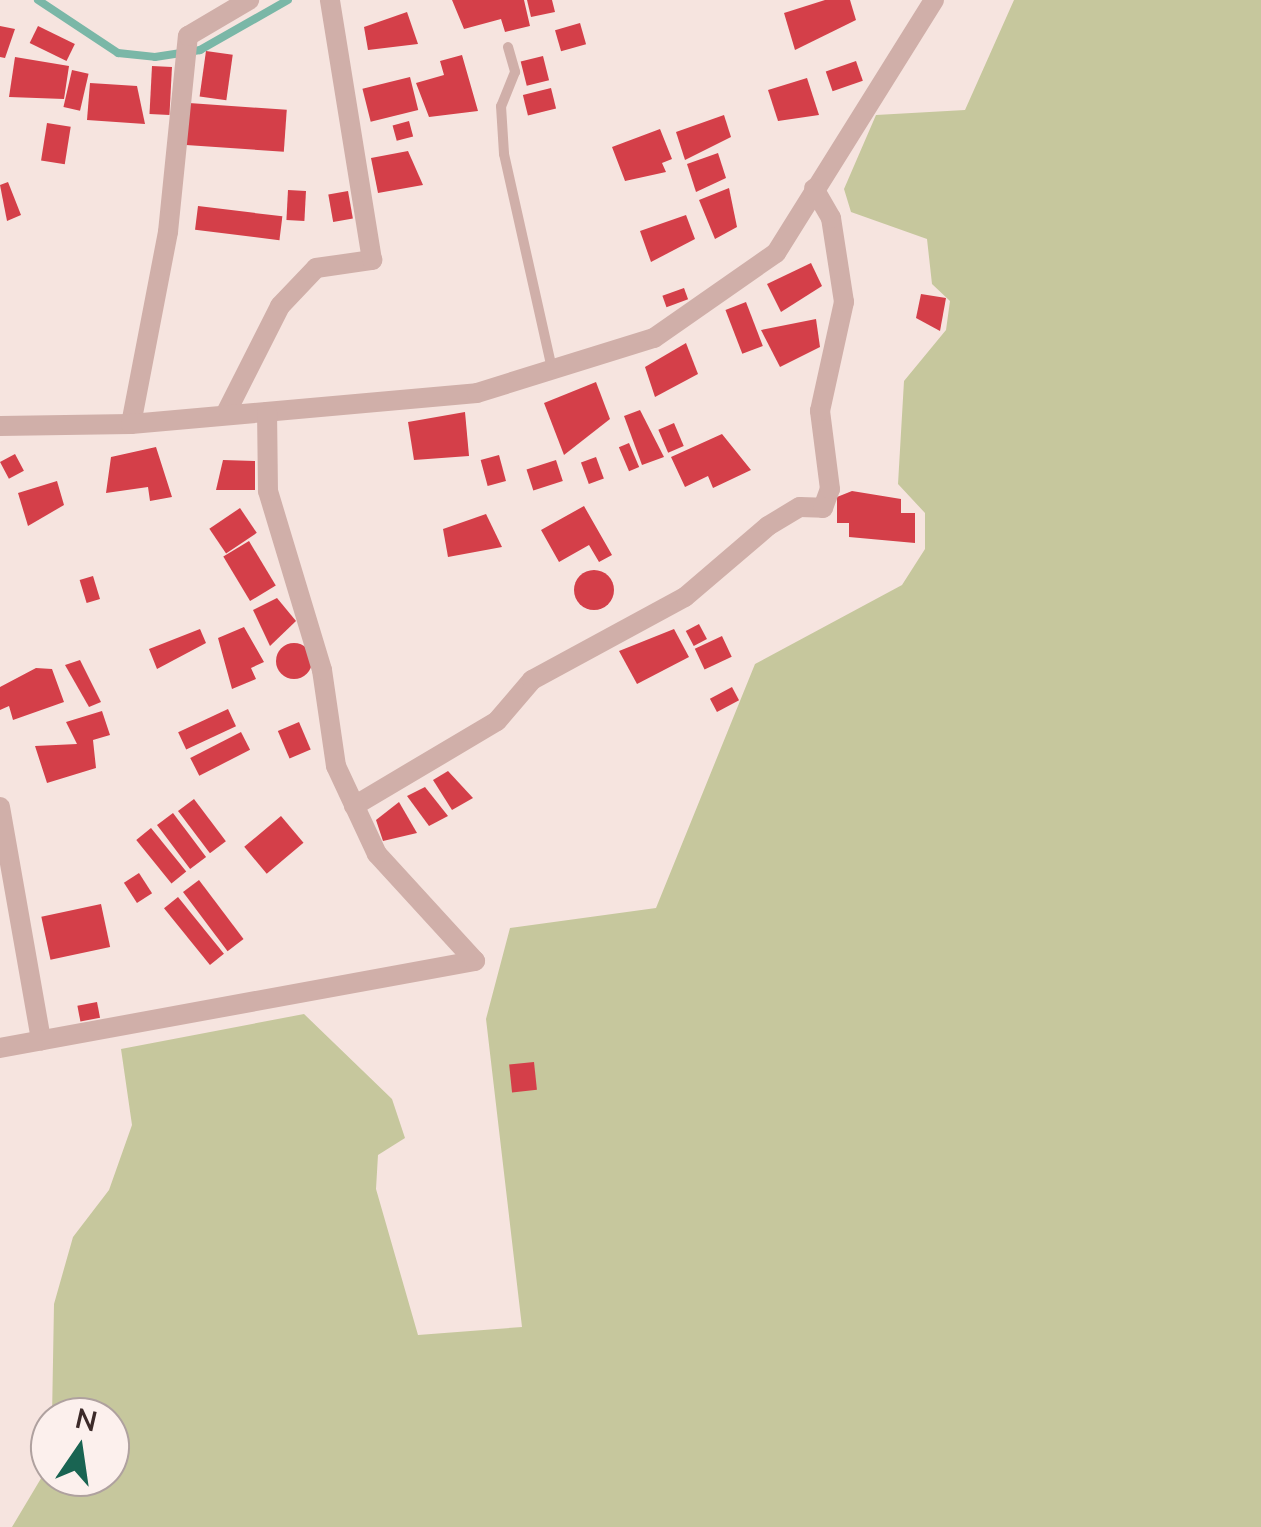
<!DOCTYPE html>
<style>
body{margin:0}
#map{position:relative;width:1261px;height:1527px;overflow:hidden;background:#f6e4df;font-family:Mulish,sans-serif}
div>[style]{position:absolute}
.green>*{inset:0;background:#c6c79d}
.stream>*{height:8px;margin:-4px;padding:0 4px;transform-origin:4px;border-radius:4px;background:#7ab7a7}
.building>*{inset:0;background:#d43f49;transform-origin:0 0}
.round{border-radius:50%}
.lane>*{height:10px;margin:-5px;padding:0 5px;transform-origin:5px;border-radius:5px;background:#d0afa9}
.street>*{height:20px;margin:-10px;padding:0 10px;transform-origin:10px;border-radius:10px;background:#d0afa9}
span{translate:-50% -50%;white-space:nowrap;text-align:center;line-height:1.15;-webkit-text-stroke:10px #fcf0ed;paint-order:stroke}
.north{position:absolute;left:30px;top:1397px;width:100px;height:100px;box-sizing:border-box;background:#fcf0ed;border:2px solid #afa19f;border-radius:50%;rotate:13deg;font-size:28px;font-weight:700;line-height:40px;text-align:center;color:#3c2a29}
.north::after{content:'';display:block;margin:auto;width:35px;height:45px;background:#196452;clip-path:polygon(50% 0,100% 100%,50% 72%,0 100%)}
</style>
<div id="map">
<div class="green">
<i style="clip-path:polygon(1014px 0,1261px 0,1261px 1527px,12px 1527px,46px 1470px,50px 1435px,50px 1477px,110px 1477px,110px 1417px,52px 1417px,54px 1304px,73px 1237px,109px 1190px,132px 1125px,121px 1049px,304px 1014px,392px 1099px,405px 1138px,378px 1155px,376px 1189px,418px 1335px,522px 1327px,486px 1019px,510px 928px,656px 908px,755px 664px,902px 585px,925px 549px,925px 513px,898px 484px,904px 381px,946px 330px,950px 301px,932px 284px,927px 239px,851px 212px,844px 189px,876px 115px,965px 110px)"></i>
</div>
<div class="stream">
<i style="left:38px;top:0;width:96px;rotate:33.5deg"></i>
<i style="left:118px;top:53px;width:37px;rotate:6deg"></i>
<i style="left:155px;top:57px;width:46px;rotate:-8.8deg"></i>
<i style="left:200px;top:50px;width:101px;rotate:-29.6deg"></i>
</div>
<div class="building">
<i style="clip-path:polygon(452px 0,524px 0,530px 26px,505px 32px,501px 19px,464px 29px)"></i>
<i style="clip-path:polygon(527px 0,552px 0,555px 12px,531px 17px)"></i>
<i style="clip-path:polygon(825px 0,850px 0,856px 20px,795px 50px,784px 13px)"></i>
<i style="clip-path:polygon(407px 12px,418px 44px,368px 50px,364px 27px)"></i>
<i style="left:580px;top:23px;width:22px;height:26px;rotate:74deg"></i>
<i style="clip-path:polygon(0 26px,15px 29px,5px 58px,0 57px)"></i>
<i style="left:38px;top:26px;width:41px;height:19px;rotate:26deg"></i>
<i style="left:206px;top:51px;width:27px;height:46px;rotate:8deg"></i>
<i style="clip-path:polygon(462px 55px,478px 111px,429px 117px,416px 83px,444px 75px,440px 61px)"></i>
<i style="left:543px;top:56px;width:25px;height:23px;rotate:76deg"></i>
<i style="clip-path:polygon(15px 57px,69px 66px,64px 99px,9px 97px)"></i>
<i style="left:856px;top:61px;width:21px;height:32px;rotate:71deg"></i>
<i style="left:152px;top:66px;width:20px;height:48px;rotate:3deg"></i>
<i style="left:72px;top:70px;width:17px;height:38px;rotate:13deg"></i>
<i style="left:410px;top:77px;width:34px;height:49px;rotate:76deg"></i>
<i style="clip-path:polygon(807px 78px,819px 115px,778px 121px,768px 90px)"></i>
<i style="clip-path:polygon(90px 83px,137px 86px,145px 124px,87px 120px)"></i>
<i style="left:551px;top:88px;width:21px;height:29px;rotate:76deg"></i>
<i style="left:189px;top:103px;width:98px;height:42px;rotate:4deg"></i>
<i style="clip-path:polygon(724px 115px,731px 137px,685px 160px,676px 132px)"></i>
<i style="left:409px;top:121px;width:16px;height:17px;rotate:75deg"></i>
<i style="left:47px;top:123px;width:24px;height:38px;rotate:9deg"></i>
<i style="clip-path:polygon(660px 129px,672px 159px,662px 163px,666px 172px,625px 181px,612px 147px)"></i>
<i style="clip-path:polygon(408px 151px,423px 185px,378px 193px,371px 158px)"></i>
<i style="clip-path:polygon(718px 153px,726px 178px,696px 192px,687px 164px)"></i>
<i style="clip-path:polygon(8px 182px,21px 215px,7px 221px,0 185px)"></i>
<i style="clip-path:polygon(729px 188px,737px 227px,715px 239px,699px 200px)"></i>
<i style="left:288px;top:190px;width:18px;height:30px;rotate:3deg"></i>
<i style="left:348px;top:191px;width:28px;height:20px;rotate:80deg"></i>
<i style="left:198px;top:206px;width:85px;height:24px;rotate:7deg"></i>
<i style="clip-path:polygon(686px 215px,695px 239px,651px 262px,640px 231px)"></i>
<i style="clip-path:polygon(811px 263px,822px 286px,781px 312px,767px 284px)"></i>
<i style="left:684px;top:288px;width:12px;height:23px;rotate:70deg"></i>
<i style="clip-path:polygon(921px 294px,946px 298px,940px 331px,916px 318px)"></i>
<i style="left:746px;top:302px;width:47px;height:22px;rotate:69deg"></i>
<i style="clip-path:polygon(816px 319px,820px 347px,780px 367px,761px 330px)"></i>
<i style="clip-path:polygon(686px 343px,698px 374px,655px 397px,645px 367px)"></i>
<i style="clip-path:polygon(596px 382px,610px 419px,564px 455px,544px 403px)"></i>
<i style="clip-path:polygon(640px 410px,664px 457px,642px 465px,624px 416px)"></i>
<i style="clip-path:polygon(465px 412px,469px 456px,414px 460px,408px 422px)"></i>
<i style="left:674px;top:423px;width:25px;height:17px;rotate:67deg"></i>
<i style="clip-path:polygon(722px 434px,751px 470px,713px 488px,708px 476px,685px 487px,671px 457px)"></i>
<i style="left:629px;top:443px;width:26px;height:11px;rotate:67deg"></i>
<i style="clip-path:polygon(156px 447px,172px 497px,150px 501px,148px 487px,106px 493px,111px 457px)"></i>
<i style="left:15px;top:454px;width:19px;height:17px;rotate:62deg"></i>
<i style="left:499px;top:455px;width:27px;height:19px;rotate:75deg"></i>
<i style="left:596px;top:457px;width:23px;height:16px;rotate:70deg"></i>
<i style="clip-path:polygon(223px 460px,255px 461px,255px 490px,216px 490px)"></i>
<i style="left:556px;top:460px;width:22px;height:31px;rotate:72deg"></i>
<i style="clip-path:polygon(57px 481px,64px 505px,28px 526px,18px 493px)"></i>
<i style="clip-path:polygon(852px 491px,901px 499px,901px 513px,915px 513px,915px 543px,849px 537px,849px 523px,837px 523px,837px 497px)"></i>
<i style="clip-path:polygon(584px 506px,612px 555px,599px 562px,589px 545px,559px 562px,541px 530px)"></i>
<i style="left:240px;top:508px;width:30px;height:37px;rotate:56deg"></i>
<i style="clip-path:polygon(486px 514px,502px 547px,448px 557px,443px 529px)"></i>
<i style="left:249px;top:541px;width:52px;height:30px;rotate:59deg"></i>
<i class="round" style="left:574px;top:570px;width:40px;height:40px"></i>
<i style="left:93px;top:576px;width:24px;height:14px;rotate:73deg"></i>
<i style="clip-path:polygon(277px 598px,296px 621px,270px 646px,253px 610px)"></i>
<i style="left:699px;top:624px;width:17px;height:15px;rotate:62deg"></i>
<i style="clip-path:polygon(244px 627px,264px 662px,251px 668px,256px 679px,232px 689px,218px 638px)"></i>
<i style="clip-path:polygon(200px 629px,206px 643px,157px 669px,149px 649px)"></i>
<i style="clip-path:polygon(674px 629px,689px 657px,637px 684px,619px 651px)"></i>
<i style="left:722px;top:636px;width:23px;height:30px;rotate:65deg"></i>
<i class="round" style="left:276px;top:643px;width:36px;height:36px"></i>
<i style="clip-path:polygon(80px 660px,101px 702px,89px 707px,65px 665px)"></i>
<i style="clip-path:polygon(36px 668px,52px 669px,64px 702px,13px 720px,9px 706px,0 710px,0 687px)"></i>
<i style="left:732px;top:687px;width:15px;height:25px;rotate:62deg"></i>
<i style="left:228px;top:709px;width:19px;height:55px;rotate:65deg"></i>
<i style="clip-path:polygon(102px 711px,110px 735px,93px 740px,96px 768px,47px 783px,35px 746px,77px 744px,66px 722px)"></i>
<i style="left:299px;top:722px;width:30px;height:23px;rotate:67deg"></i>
<i style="left:241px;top:732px;width:20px;height:57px;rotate:63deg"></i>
<i style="clip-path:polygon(448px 771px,473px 798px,452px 810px,433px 780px)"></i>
<i style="clip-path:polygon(425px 787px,448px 816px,429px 826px,407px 796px)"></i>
<i style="left:194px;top:799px;width:53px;height:20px;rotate:53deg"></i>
<i style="clip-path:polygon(399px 802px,417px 833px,383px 841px,376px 820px)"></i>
<i style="left:173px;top:813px;width:55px;height:20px;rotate:53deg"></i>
<i style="left:281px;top:816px;width:35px;height:48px;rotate:50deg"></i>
<i style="left:151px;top:828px;width:56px;height:19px;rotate:51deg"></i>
<i style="left:139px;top:873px;width:24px;height:18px;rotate:57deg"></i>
<i style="left:199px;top:880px;width:74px;height:20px;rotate:53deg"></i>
<i style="left:178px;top:897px;width:73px;height:18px;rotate:51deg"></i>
<i style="left:101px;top:904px;width:44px;height:61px;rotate:78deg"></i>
<i style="left:97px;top:1002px;width:16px;height:20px;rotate:79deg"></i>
<i style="left:534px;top:1062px;width:28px;height:25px;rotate:84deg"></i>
</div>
<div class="lane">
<i style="left:508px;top:47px;width:26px;rotate:74deg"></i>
<i style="left:515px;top:72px;width:37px;rotate:112deg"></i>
<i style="left:501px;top:106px;width:48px;rotate:86.4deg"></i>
<i style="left:504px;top:154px;width:224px;rotate:77.4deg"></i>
</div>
<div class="street">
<i style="left:226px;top:413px;width:120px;rotate:-63.2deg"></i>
<i style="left:280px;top:306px;width:52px;rotate:-46.5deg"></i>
<i style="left:316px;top:268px;width:57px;rotate:-8.1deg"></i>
<i style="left:372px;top:260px;width:263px;rotate:-99.2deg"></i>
<i style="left:131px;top:424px;width:196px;rotate:-79.1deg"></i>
<i style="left:168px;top:232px;width:197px;rotate:-84.2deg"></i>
<i style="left:188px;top:36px;width:71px;rotate:-30.5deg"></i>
<i style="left:0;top:426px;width:131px;rotate:-0.9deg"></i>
<i style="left:131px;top:424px;width:347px;rotate:-5.1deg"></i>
<i style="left:477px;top:393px;width:185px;rotate:-17.3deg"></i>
<i style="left:654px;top:338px;width:149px;rotate:-34.9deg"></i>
<i style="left:776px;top:253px;width:298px;rotate:-58deg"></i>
<i style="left:354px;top:806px;width:166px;rotate:-30.7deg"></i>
<i style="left:497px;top:721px;width:54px;rotate:-49.5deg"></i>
<i style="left:532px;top:680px;width:174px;rotate:-28.5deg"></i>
<i style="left:685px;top:597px;width:109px;rotate:-40.5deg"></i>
<i style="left:768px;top:526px;width:37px;rotate:-31deg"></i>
<i style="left:800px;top:507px;width:23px;rotate:2deg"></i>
<i style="left:823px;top:508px;width:20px;rotate:-70deg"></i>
<i style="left:830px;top:489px;width:79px;rotate:-97.3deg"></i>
<i style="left:820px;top:411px;width:112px;rotate:-77.6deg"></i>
<i style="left:844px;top:302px;width:85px;rotate:-98.8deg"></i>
<i style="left:831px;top:218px;width:34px;rotate:-120deg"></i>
<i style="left:0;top:807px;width:237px;rotate:80deg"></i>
<i style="left:0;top:1048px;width:483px;rotate:-10.4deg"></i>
<i style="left:475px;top:961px;width:145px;rotate:-132.5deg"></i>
<i style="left:377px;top:854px;width:97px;rotate:-115deg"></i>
<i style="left:336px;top:766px;width:97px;rotate:-98.3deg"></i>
<i style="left:322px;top:670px;width:187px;rotate:-106.8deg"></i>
<i style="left:268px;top:491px;width:79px;rotate:-90.7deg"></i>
</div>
<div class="north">N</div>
</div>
